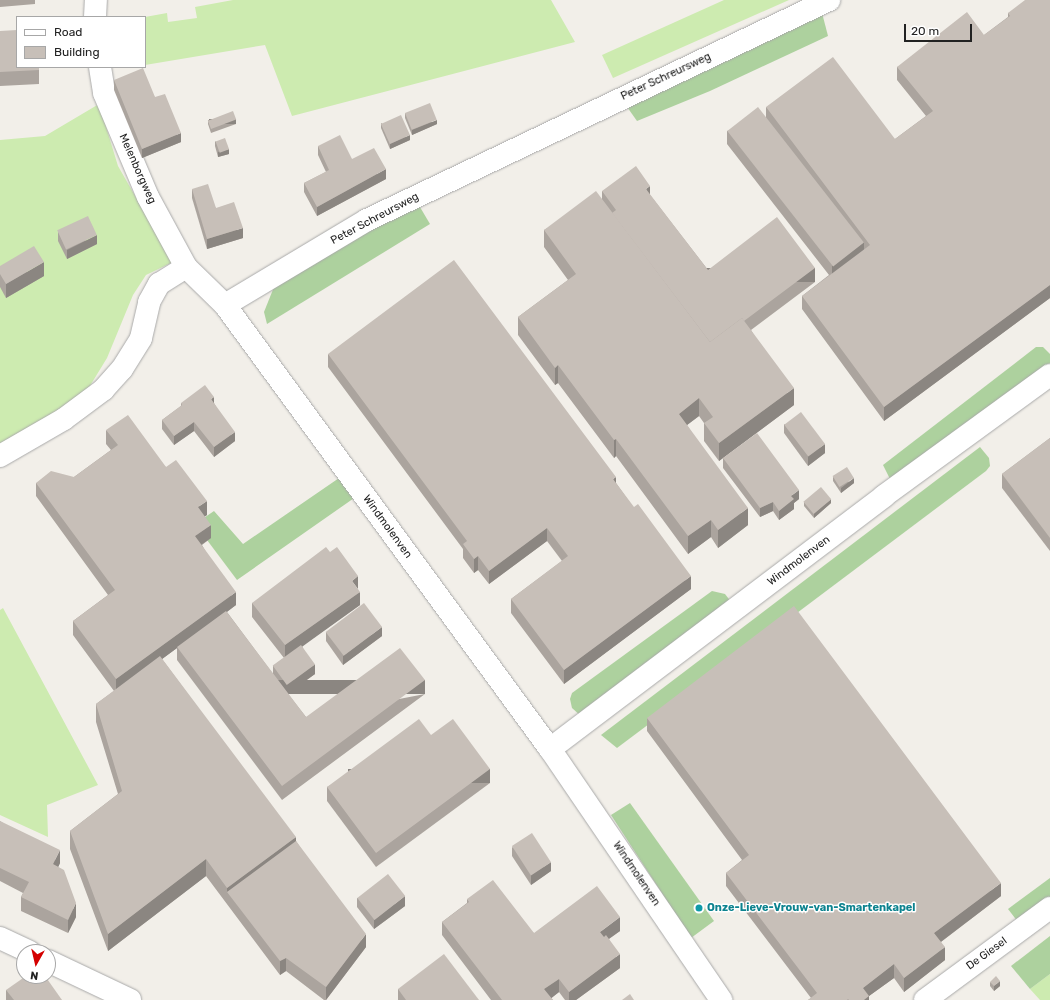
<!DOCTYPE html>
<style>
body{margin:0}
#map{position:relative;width:1050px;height:1000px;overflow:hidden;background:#f2efe9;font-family:Rubik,sans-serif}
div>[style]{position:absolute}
.grass>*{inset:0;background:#cdebb0}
.forest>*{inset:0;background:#add19e}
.roads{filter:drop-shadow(0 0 1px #a9a9a9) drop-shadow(0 0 1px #a9a9a9)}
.street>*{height:22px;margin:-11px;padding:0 11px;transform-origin:11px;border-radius:11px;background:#fff}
.wall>*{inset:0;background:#aba49e}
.shaded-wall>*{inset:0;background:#8b8681;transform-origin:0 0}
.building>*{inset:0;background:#c7bfb8;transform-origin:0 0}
.dots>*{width:11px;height:11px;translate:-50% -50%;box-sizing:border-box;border:2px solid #fff;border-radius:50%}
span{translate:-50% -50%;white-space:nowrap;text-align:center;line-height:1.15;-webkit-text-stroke:3px #fff;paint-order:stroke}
.street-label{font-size:11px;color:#222}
.culture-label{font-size:11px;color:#0d838f;font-weight:700}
.left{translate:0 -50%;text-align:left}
.legend{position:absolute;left:16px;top:16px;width:130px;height:52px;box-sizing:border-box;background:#fff;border:1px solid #a7a7a7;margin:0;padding:5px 7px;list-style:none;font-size:12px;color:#222}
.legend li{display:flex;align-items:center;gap:8px;height:20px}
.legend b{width:20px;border:1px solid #a7a7a7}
.north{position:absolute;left:16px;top:944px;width:40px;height:40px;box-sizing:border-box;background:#fff;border:1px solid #a7a7a7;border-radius:50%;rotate:188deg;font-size:11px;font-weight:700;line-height:16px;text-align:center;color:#222}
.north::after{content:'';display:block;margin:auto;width:14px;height:18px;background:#d40000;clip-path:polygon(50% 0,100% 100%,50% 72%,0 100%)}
.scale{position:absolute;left:904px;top:24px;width:68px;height:18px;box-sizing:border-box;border:2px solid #222;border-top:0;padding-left:5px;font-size:12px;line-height:14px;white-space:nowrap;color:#222;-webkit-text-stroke:3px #fff;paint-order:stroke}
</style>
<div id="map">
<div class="grass">
<i style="clip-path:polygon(233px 0,551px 0,575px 42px,292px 116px,265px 45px,145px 65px,145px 17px,167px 13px,168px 22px,197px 18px,195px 7px)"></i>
<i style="clip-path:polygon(724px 0,789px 0,613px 78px,602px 55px)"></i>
<i style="clip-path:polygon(99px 104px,118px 166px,173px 262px,146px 275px,133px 295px,107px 358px,85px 394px,0 446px,0 140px,45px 136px)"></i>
<i style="clip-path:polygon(3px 608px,98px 785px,47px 805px,48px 837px,0 815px,0 610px)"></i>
<i style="clip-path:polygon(1050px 974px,1050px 1000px,1040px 1000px,1030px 989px)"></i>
</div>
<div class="forest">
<i style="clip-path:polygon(821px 9px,828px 36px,710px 91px,637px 121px,620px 97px)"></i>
<i style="clip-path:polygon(417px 202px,430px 224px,267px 324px,264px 312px,274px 287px)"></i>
<i style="clip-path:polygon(1036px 347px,1043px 347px,1050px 354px,1050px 363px,892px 483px,883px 465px)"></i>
<i style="clip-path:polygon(980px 447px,989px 458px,990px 466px,986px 471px,617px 748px,601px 735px)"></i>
<i style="clip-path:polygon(342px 476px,357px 496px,237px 580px,195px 524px,214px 511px,243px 544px)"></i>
<i style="clip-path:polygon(712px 591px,725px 594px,732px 603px,582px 717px,572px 708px,570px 699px,572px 693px)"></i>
<i style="clip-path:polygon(630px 803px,714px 921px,691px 938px,611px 815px)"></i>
<i style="clip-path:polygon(1050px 878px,1050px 905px,1021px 926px,1008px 909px)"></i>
<i style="clip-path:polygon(1050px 936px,1050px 974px,1030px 989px,1011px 966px)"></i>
</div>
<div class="roads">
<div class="street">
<i style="left:95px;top:17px;width:17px;rotate:-87deg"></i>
<i style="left:100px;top:67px;width:26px;rotate:81deg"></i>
<i style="left:104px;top:93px;width:113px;rotate:67.1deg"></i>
<i style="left:148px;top:197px;width:80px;rotate:61.5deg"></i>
<i style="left:186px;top:267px;width:54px;rotate:44.3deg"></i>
<i style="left:225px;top:305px;width:165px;rotate:-30.9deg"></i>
<i style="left:367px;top:220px;width:512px;rotate:-25.46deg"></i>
<i style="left:225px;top:305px;width:550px;rotate:53.8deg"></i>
<i style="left:550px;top:749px;width:304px;rotate:55.7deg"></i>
<i style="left:0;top:456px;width:74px;rotate:-30deg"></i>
<i style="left:64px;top:419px;width:49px;rotate:-36.6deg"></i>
<i style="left:103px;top:390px;width:28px;rotate:-48deg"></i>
<i style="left:122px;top:369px;width:36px;rotate:-58deg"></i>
<i style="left:141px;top:338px;width:37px;rotate:-77deg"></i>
<i style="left:149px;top:302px;width:21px;rotate:-61deg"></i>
<i style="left:159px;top:284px;width:32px;rotate:-32deg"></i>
<i style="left:550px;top:749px;width:419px;rotate:-37.1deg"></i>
<i style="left:884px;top:496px;width:205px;rotate:-36.1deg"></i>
<i style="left:0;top:938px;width:33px;rotate:25deg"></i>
<i style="left:48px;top:961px;width:91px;rotate:25.4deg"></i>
<i style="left:925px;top:1000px;width:155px;rotate:-36.4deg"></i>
</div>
</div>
<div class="wall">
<i style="clip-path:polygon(0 0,35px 0,35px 4px,0 7px)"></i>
<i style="clip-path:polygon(1050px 0,1050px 298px,884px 421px,802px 309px,802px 296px,829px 275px,727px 144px,727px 131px,766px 117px,766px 107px,895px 139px,926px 116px,897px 80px,897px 67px,984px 35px,1008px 17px,1008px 13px)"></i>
<i style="clip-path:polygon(0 31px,39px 67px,39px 84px,0 86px)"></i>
<i style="clip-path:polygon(114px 80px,155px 97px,181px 142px,142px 158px,114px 90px)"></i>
<i style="clip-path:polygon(405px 113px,437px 124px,412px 135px,405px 118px)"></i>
<i style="clip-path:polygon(208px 120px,236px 124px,211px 133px,208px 124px)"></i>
<i style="clip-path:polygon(381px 123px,410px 140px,390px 149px,381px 128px)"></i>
<i style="clip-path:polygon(215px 141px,229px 154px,218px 157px,215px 146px)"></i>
<i style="clip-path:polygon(318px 146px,352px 159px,386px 179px,317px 216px,304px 192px,304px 183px,326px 172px,318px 155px)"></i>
<i style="clip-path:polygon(192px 189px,216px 208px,243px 238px,207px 249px,192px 198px)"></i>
<i style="clip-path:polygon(602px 191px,650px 195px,708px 270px,815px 282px,751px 330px,794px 405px,719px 461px,704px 441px,704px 423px,699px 416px,687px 425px,748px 525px,718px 548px,711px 537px,688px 554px,616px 456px,614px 458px,558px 383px,555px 385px,518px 335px,518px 317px,568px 280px,544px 247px,544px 230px,602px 199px)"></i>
<i style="clip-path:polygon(58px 232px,97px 244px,67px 259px,58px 241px)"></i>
<i style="clip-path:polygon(0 266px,44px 276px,6px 298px,0 287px)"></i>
<i style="clip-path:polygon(328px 354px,616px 483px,691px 589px,564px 684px,511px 613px,511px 599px,562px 561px,547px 541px,489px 584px,478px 570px,474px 573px,463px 558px,463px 549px,328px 367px)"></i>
<i style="clip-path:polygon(181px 403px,214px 403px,235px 441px,214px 457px,194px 431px,174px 445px,162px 429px,162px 420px,181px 406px)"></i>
<i style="clip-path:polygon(784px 424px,825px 453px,808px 466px,784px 433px)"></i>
<i style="clip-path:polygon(106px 430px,166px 467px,207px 515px,205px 516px,211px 538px,202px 545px,236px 605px,227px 612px,273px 674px,273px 666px,284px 658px,252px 617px,252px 603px,358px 589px,360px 605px,302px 646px,315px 674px,288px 694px,306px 717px,425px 694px,282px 800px,177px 660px,177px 648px,162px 659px,296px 841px,366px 947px,326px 1000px,324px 1000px,286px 971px,280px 975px,206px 876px,108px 951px,70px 849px,70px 831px,118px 794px,96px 722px,96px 704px,114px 691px,73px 635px,73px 621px,108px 595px,36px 496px,36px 483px,74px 477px,111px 450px,106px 444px)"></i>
<i style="clip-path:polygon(1050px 438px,1050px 551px,1002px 488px,1002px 474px)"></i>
<i style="clip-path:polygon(723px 458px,799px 499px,794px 503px,794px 509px,779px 520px,773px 511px,760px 517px,723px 468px)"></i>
<i style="clip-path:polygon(833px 477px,854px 483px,841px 493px,833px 481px)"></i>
<i style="clip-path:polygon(804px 502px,831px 503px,814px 518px,804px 506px)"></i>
<i style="clip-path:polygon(326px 632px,382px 636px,343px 665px,326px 641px)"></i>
<i style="clip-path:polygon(647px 718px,1001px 896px,941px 942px,945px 960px,904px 992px,894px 978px,869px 996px,869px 1000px,808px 1000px,811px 998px,726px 886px,726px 873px,742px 860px,647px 731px)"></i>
<i style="clip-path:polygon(431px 735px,490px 783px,376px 867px,327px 801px,327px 787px)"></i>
<i style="clip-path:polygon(0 821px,60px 863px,58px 867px,76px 917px,68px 933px,21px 911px,21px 897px,23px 893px,0 881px)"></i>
<i style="clip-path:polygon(512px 847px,551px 871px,531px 885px,512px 856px)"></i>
<i style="clip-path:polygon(357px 898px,405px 906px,374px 929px,357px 907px)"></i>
<i style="clip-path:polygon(467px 899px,534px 933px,620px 931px,609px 939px,620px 968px,576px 1000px,565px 1000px,559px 992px,551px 998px,553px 1000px,491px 1000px,442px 935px,442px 922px,467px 903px)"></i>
<i style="clip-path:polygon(990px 982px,1000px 986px,994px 991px,990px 986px)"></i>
<i style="clip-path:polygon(398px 989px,479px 1000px,398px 1000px)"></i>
<i style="clip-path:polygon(6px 990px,62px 1000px,6px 1000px)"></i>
</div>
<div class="shaded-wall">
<i style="left:236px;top:119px;width:5px;height:27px;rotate:90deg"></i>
<i style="clip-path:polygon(437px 120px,437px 124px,412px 135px,412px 130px)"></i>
<i style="clip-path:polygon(181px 133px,181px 142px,142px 158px,142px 149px)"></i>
<i style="clip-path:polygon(410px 135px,410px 140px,390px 149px,390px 144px)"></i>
<i style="clip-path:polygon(229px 149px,229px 154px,218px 157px,218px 152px)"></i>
<i style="clip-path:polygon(386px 169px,386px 179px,317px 216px,317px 207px)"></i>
<i style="clip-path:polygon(650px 186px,650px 199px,646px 189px)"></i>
<i style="clip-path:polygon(243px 228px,243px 238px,207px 249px,207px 239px)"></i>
<i style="clip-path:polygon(97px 235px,97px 244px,67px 259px,67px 250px)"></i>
<i style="clip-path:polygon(864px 242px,864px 256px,832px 280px,832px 266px)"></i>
<i style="clip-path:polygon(44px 262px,44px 276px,6px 298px,6px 284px)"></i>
<i style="left:815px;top:268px;width:14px;height:131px;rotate:90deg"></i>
<i style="clip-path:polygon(1050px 285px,1050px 298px,884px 421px,884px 407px)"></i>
<i style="clip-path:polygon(558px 365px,558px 383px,555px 385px,555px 368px)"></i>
<i style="clip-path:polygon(794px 388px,794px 405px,719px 461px,719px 443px)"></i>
<i style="clip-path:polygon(214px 397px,214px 406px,211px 399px)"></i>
<i style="clip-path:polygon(699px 398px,699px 416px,679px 431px,679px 414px)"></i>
<i style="clip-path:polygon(194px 422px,194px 431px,174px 445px,174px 436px)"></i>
<i style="clip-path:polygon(235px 432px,235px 441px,214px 457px,214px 447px)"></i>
<i style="clip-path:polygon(616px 439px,616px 456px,614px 458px,614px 440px)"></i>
<i style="clip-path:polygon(825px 444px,825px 453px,808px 466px,808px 456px)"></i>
<i style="clip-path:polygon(616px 477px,616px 491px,613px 479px)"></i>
<i style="clip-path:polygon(854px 478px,854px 483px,841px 493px,841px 488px)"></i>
<i style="clip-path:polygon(799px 490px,799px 499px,794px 503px,794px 509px,779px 520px,779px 511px,791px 496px)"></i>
<i style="clip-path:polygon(831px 499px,831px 503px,814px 518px,814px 513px)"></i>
<i style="clip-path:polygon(207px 501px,207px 515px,198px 521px,198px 507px)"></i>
<i style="clip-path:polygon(773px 502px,773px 511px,760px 517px,760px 508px)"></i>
<i style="clip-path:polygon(748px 508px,748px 525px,718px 548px,718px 530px)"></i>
<i style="clip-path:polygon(711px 520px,711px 537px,688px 554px,688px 536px)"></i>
<i style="clip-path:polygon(211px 525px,211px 538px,195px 549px,195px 536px)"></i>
<i style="clip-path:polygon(547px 528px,547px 541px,489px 584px,489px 571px)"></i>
<i style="clip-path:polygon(478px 556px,478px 570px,474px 573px,474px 559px)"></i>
<i style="clip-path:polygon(358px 576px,358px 589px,352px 581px)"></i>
<i style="clip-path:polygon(691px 576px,691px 589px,564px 684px,564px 670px)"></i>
<i style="clip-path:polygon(236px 592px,236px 605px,178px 648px,177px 647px,177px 648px,116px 693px,116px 679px)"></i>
<i style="clip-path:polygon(360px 592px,360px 605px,285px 659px,285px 645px)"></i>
<i style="clip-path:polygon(382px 627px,382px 636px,343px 665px,343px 656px)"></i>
<i style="clip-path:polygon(315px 664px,315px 674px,287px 694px,287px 685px)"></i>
<i style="left:425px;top:680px;width:14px;height:178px;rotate:90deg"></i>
<i style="left:490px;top:769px;width:14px;height:142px;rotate:90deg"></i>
<i style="clip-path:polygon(296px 837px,296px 854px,227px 892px,227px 888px)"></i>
<i style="clip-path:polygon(60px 850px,60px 863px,53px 878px,53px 864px)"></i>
<i style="clip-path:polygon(206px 859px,206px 876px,108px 951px,108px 934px)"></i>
<i style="clip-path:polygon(551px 862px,551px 871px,531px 885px,531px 875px)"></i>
<i style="clip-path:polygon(1001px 883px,1001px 896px,934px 947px,934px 933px)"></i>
<i style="clip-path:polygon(405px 896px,405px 906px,374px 929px,374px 920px)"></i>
<i style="clip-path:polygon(76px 903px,76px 917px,68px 933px,68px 920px)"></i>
<i style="clip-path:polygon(620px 917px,620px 931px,600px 945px,600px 932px)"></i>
<i style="clip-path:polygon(366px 934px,366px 947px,326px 1000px,326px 987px)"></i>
<i style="clip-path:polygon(945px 947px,945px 960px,904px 992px,904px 978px)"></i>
<i style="clip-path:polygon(620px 954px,620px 968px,576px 1000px,569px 1000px,569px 992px)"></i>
<i style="clip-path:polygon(286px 958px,286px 971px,280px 975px,280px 961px)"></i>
<i style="clip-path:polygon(894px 964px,894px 978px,869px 996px,869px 1000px,863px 1000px,863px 988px)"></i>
<i style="clip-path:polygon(559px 979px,559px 992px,549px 1000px,544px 989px)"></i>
<i style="clip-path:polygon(1000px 981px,1000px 986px,994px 991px,994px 986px)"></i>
</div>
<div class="building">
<i style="clip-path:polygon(1025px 0,1050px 0,1050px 285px,884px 407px,802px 296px,870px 245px,766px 107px,833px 57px,895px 139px,933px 111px,897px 67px,967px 12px,984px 35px,1010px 16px,1008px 13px)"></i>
<i style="clip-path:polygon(17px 30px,17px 67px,39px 67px,39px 70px,0 72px,0 31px)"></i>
<i style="clip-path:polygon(143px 68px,155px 97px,165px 94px,181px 133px,142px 149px,114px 80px)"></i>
<i style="left:430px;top:103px;width:18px;height:27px;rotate:68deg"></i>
<i style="left:758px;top:107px;width:172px;height:39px;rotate:52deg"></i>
<i style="left:233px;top:111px;width:9px;height:27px;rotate:69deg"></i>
<i style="left:401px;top:115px;width:22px;height:22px;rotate:66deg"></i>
<i style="clip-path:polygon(340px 135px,352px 159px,374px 148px,386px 169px,317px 207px,304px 183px,329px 170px,318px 146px)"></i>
<i style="left:225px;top:138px;width:12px;height:10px;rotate:70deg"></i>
<i style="clip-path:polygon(636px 166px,650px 186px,646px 189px,708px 270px,777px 217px,815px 268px,744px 321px,742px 318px,710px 342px,612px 213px,616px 210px,602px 191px)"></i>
<i style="clip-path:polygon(208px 184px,216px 208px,234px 202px,243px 228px,207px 239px,192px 189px)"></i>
<i style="clip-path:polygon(596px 191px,710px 342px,742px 318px,794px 388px,719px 443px,704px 423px,713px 417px,699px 398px,679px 414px,748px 508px,718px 530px,711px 520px,688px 536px,616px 439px,614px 440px,558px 365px,555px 368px,518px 317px,576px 274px,544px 230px)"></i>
<i style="left:88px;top:216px;width:21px;height:34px;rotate:65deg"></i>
<i style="clip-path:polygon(34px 246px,44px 262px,6px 284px,0 274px,0 266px)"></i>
<i style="clip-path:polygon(454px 260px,616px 477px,613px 479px,634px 507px,638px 504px,691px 576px,564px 670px,511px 599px,568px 556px,547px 528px,489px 571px,478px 556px,474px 559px,463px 544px,467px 541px,328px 354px)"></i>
<i style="clip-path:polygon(205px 385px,214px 397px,211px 399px,235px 432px,214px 447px,194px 422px,174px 436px,162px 420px,182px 405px,181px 403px)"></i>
<i style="left:801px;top:412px;width:40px;height:21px;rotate:53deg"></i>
<i style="clip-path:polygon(128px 415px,166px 467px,176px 460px,207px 501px,198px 507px,211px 525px,195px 536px,236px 592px,116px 679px,73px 621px,115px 590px,36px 483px,51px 471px,74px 477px,118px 445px,106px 430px)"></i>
<i style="clip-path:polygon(757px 433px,799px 490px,791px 496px,794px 499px,779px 511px,773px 502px,760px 508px,723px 458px)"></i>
<i style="clip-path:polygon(1050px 438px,1050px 538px,1002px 474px)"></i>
<i style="left:847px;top:467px;width:13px;height:17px;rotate:58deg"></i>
<i style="left:821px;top:487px;width:16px;height:23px;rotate:50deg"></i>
<i style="clip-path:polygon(326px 547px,330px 552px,337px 547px,358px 576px,352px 581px,360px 592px,285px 645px,252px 603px)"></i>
<i style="left:364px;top:603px;width:30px;height:48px;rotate:53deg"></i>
<i style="clip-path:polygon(794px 606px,1001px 883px,934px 933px,945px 947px,904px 978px,894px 964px,863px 988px,869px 996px,864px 1000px,849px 1000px,848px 999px,847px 1000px,808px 1000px,817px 993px,726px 873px,749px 855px,647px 718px)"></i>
<i style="clip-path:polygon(226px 611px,306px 717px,400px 648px,425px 680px,282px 786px,177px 647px)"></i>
<i style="left:301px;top:645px;width:24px;height:35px;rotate:54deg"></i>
<i style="clip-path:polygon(160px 656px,296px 837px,227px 888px,206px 859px,108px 934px,70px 831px,122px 791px,96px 704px)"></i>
<i style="clip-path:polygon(419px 719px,431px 735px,453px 719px,490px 769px,376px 853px,327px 787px)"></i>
<i style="clip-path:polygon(0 821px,60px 850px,53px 864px,64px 870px,76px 903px,68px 920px,21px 897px,29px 882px,0 868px)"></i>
<i style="left:532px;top:833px;width:35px;height:24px;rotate:57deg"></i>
<i style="clip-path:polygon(296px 841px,366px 934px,326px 987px,286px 958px,280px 961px,227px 892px)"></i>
<i style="left:388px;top:874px;width:28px;height:39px;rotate:52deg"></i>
<i style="clip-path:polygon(493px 880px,534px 933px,597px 886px,620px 917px,600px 932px,604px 937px,606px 935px,620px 954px,569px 992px,559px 979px,544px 989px,553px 1000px,502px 1000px,442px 922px,469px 902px,467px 899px)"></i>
<i style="clip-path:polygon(444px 954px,479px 1000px,406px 1000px,398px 989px)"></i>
<i style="clip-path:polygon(26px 976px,45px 976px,62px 1000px,14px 1000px,6px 990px)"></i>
<i style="clip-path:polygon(996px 976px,1000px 981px,994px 986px,990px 982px)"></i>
<i style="clip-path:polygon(630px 994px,634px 1000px,622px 1000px)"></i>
</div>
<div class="dots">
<i style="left:699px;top:908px;background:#0f9aa8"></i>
</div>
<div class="street-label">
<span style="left:666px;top:77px;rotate:-25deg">Peter Schreursweg</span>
<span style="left:137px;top:169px;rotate:66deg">Melenborgweg</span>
<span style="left:375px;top:219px;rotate:-28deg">Peter Schreursweg</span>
<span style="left:387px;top:527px;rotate:54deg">Windmolenven</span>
<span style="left:799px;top:561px;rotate:-37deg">Windmolenven</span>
<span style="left:636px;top:874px;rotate:56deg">Windmolenven</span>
<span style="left:987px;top:954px;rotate:-36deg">De Giesel</span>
</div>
<div class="culture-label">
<span class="left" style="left:707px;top:908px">Onze-Lieve-Vrouw-van-Smartenkapel</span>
</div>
<ul class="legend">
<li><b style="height:5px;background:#fff"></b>Road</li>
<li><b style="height:11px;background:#c7bfb8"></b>Building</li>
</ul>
<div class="north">N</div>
<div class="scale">20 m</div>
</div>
